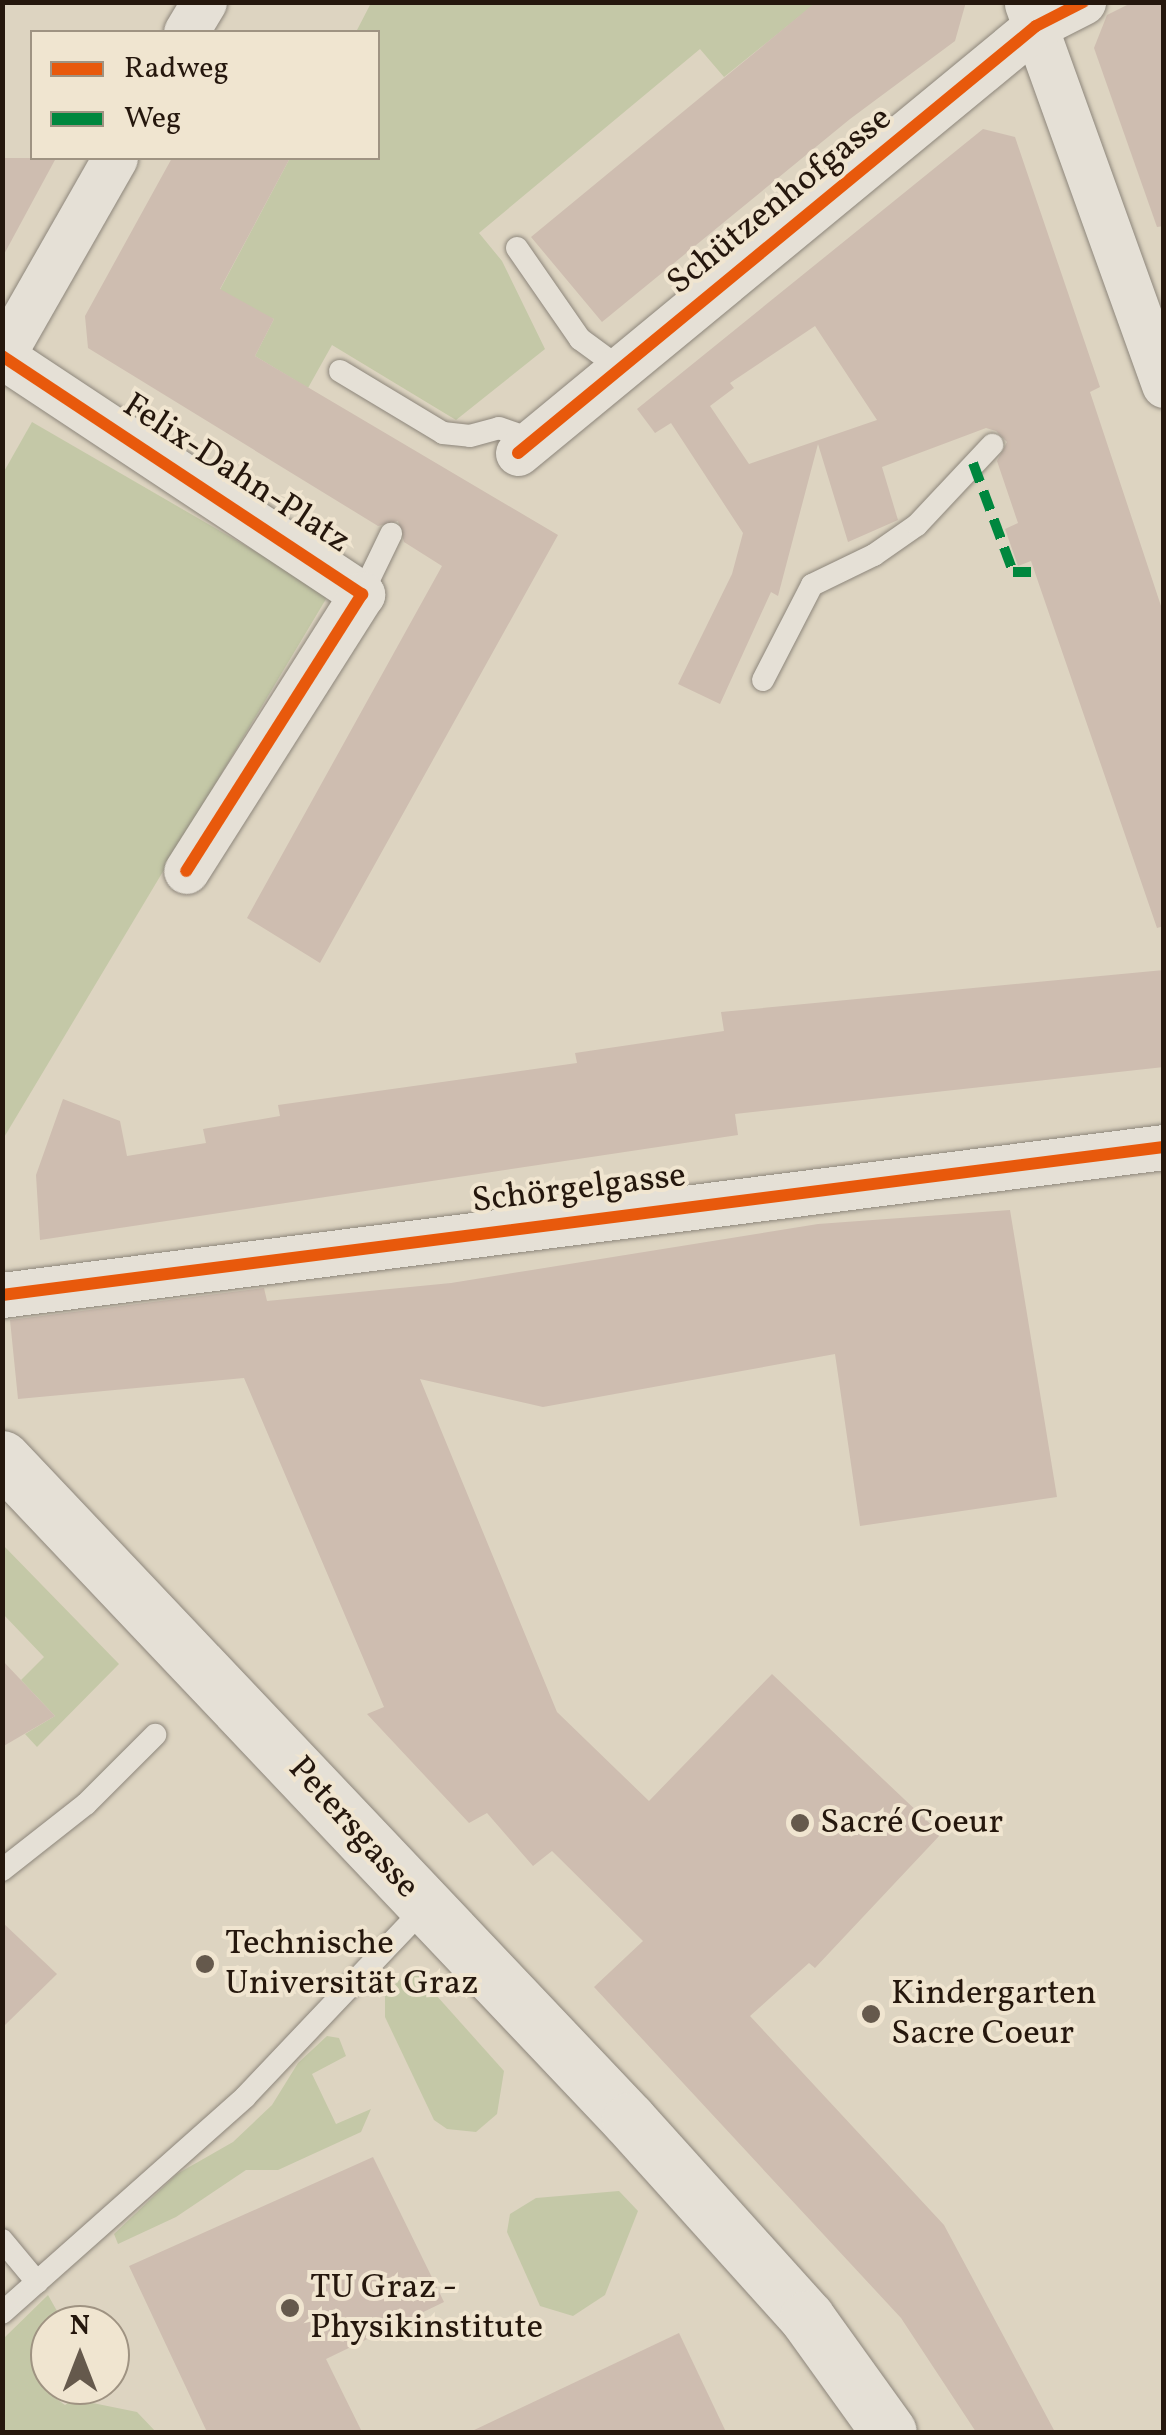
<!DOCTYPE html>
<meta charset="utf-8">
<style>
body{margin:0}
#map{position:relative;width:1166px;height:2435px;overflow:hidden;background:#ddd4c1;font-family:Vollkorn,serif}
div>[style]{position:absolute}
.green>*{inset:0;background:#c4c8a7}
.building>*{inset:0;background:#cebdb0}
.roads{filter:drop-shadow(0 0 2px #8d867b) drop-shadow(0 0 2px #8d867b)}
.lane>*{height:22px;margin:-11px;padding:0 11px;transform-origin:11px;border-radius:11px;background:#e5e0d6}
.street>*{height:45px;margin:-22.5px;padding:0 22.5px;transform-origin:22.5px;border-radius:22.5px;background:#e5e0d6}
.secondary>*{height:55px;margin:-27.5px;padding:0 27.5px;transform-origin:27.5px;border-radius:27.5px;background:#e5e0d6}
.quiet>*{height:10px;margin-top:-5px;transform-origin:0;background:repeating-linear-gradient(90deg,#00873e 0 20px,transparent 0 30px)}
.cycleway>*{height:12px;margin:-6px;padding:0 6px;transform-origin:6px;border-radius:6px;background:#e8590c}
.dots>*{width:28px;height:28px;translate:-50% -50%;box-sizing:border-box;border:5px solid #f0e5d0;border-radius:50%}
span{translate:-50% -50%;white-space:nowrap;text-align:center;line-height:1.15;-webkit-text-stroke:8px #f0e5d0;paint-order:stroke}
.street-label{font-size:35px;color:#25170d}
.poi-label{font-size:35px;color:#25170d}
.left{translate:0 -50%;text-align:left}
.frame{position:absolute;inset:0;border:5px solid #25170d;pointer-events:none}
.legend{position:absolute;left:30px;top:30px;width:350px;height:130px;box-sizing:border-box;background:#f0e5d0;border:2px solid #9f9382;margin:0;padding:12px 18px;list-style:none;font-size:30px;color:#25170d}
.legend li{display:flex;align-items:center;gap:20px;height:50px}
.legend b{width:50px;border:2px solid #9f9382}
.north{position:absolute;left:30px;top:2305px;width:100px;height:100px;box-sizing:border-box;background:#f0e5d0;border:2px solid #9f9382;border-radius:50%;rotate:0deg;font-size:28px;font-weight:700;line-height:40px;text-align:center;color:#25170d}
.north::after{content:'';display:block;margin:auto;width:35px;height:45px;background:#65594c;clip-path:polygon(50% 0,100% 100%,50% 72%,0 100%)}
</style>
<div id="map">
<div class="green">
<i style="clip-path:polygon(371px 3px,816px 3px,724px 77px,700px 49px,479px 233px,502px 261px,545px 349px,456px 420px,332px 345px,308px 388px,255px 356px,274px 319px,214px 301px,290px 158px,378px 158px,378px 32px,356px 32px)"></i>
<i style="clip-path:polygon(32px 422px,329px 594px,3px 1139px,2px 475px)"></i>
<i style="clip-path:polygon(2px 1544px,119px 1664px,37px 1747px,25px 1734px,55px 1716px,21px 1680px,44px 1657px,3px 1614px)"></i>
<i style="clip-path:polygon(406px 1973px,419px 1976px,504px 2071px,497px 2114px,476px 2132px,447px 2129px,434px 2120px,385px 2017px,385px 1995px)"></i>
<i style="clip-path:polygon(327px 2036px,339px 2038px,346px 2056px,312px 2074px,336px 2124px,371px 2109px,361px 2132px,278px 2170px,246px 2170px,176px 2217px,118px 2244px,114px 2234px,177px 2174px,233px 2142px,272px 2105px,298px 2063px)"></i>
<i style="clip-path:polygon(619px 2191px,638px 2211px,605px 2295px,573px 2316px,540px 2306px,507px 2232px,510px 2214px,536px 2198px)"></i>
<i style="clip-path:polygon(48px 2295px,57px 2311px,50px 2325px,55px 2385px,47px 2392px,65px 2405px,73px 2399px,137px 2412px,156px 2432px,3px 2432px,3px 2339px)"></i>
</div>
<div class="building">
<i style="clip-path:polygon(816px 2px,966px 2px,955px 41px,850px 119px,602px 322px,531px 237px)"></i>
<i style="clip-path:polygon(1133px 2px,1164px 2px,1164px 226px,1157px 227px,1094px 48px,1107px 15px)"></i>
<i style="clip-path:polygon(evenodd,983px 129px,1015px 137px,1100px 387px,1090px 392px,1164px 615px,1164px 926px,1157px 928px,1031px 561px,1018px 566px,1005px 529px,1018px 523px,997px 461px,1007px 442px,996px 431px,986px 428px,882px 467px,898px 520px,848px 542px,818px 444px,778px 596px,771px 592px,720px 704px,678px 684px,732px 574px,743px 533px,671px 423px,655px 433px,637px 409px,983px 129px,815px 326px,877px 420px,749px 464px,710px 406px,734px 388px,730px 383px,815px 326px)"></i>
<i style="clip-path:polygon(2px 158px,56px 158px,2px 258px)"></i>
<i style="clip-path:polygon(172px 158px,290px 158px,220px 289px,274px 319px,255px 356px,558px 535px,320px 963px,247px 918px,442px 566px,404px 542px,398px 521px,378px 526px,88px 348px,85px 316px)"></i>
<i style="clip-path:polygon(1164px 970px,1164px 1067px,735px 1114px,738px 1135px,40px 1240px,36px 1175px,63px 1099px,120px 1121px,127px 1156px,206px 1143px,203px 1129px,280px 1116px,278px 1105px,577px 1063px,575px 1053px,724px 1031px,721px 1012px)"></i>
<i style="clip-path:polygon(1010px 1210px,1057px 1497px,860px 1526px,835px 1354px,543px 1407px,420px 1379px,557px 1712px,649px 1801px,772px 1674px,941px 1834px,815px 1968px,809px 1963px,750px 2016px,944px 2225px,1055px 2432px,976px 2432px,901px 2318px,594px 1987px,643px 1941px,552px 1851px,533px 1866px,487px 1813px,469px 1823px,367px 1714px,384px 1707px,244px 1378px,18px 1399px,10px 1320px,264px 1288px,267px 1301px,451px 1283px,818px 1224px)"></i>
<i style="clip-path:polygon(2px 1660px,55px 1716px,2px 1747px)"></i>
<i style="clip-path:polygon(2px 1922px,57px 1974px,2px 2028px)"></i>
<i style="clip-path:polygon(373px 2157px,444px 2302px,326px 2359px,362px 2432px,207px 2432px,129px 2266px)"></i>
<i style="clip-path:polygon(679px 2333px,726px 2432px,470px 2432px)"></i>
</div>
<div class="roads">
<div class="lane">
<i style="left:517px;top:248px;width:111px;rotate:55.3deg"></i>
<i style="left:580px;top:339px;width:51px;rotate:36.2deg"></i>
<i style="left:340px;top:371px;width:120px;rotate:31deg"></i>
<i style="left:443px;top:433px;width:27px;rotate:6deg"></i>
<i style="left:470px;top:436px;width:30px;rotate:-15deg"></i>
<i style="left:499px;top:428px;width:37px;rotate:19deg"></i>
<i style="left:362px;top:594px;width:67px;rotate:-64.2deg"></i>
<i style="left:763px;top:680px;width:107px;rotate:-62.7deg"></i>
<i style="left:812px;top:585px;width:69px;rotate:-25.8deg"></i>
<i style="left:874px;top:555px;width:52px;rotate:-34.9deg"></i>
<i style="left:917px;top:525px;width:110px;rotate:-46.8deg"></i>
<i style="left:2px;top:1870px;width:107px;rotate:-38.2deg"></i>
<i style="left:86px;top:1804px;width:98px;rotate:-45deg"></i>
<i style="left:2px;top:2240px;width:55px;rotate:50.2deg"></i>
<i style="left:2px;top:2313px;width:325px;rotate:-41.6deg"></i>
<i style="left:245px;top:2097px;width:262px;rotate:-46.5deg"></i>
</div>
<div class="street">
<i style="left:1027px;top:4px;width:405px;rotate:70.2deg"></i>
<i style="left:186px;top:32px;width:35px;rotate:-59deg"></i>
<i style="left:2px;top:356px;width:432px;rotate:33.5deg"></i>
<i style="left:362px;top:594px;width:328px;rotate:122.4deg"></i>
<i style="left:2px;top:356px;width:228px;rotate:-60.3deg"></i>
<i style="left:518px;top:453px;width:671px;rotate:-39.5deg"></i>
<i style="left:1036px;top:26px;width:53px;rotate:-27.1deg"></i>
<i style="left:2px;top:1295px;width:1171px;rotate:-7.26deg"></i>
</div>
<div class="secondary">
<i style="left:2px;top:1458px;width:912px;rotate:46.56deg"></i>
<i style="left:629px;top:2120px;width:266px;rotate:48deg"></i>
<i style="left:807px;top:2318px;width:140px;rotate:54.3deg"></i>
</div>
</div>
<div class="quiet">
<i style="left:973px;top:463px;width:116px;rotate:69.8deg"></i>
<i style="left:1013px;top:572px;width:18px"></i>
</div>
<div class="cycleway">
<i style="left:2px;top:356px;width:432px;rotate:33.5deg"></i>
<i style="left:362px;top:594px;width:328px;rotate:122.4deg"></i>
<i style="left:518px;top:453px;width:671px;rotate:-39.5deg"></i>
<i style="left:1036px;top:26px;width:53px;rotate:-27.1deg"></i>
<i style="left:2px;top:1295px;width:1171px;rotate:-7.26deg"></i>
</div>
<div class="dots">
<i style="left:800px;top:1823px;background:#65594c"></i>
<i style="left:205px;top:1964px;background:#65594c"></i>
<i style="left:871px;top:2014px;background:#65594c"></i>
<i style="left:290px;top:2308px;background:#65594c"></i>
</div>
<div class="street-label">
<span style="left:780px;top:201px;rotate:-39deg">Schützenhofgasse</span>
<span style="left:236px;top:474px;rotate:33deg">Felix-Dahn-Platz</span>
<span style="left:579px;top:1189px;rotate:-7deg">Schörgelgasse</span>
<span style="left:353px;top:1828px;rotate:48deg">Petersgasse</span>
</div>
<div class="poi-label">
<span class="left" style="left:820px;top:1823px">Sacré Coeur</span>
<span class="left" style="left:225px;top:1964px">Technische<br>Universität Graz</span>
<span class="left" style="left:891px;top:2014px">Kindergarten<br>Sacre Coeur</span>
<span class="left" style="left:310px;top:2308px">TU Graz -<br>Physikinstitute</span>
</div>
<div class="frame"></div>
<ul class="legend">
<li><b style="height:12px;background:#e8590c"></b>Radweg</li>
<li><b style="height:12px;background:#00873e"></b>Weg</li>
</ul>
<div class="north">N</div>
</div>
